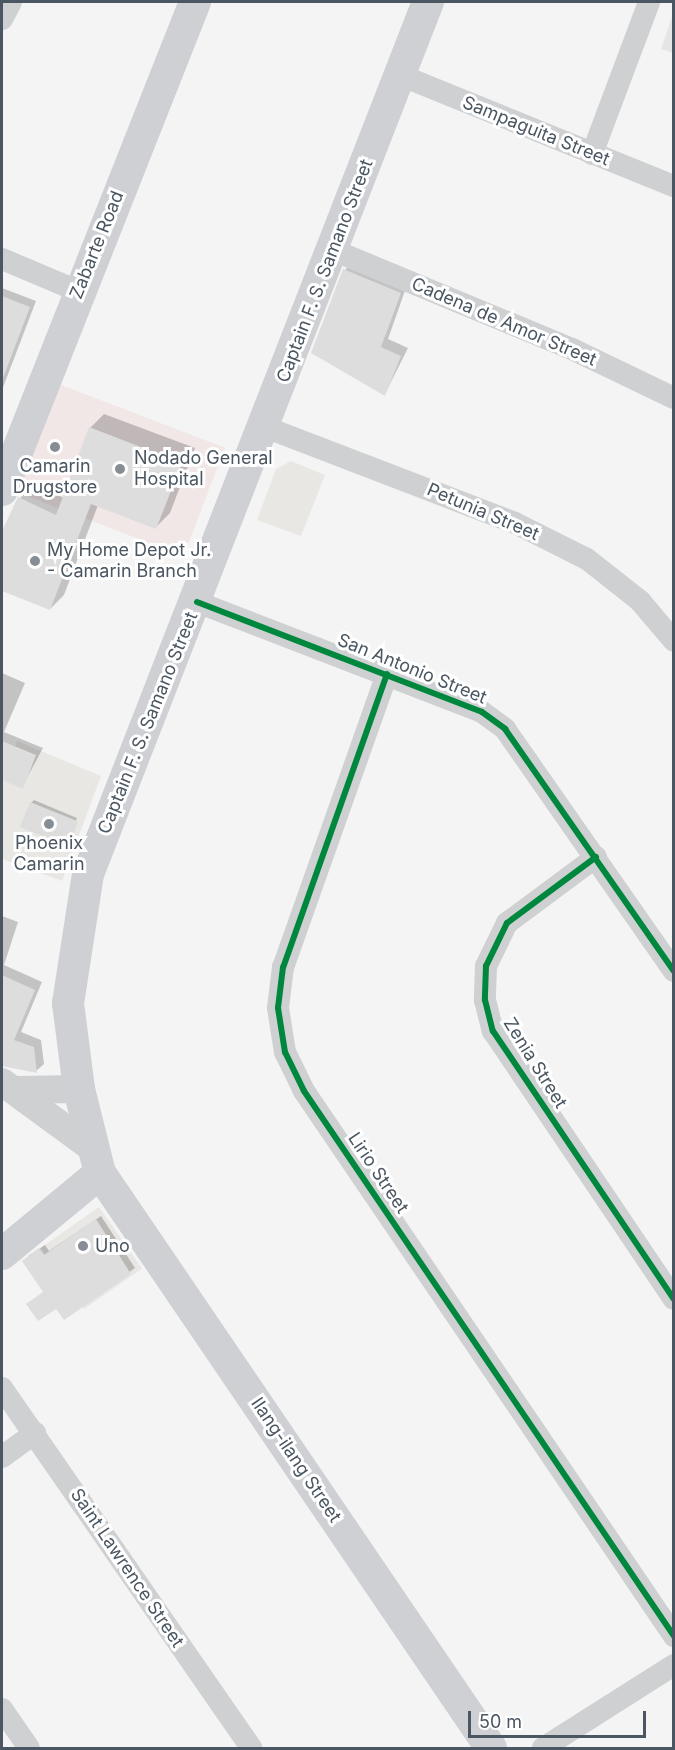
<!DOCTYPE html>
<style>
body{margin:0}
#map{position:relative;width:675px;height:1750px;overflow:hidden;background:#f4f4f4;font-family:Inter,sans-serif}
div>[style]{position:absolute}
.commercial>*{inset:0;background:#e8e7e3;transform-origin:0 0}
.education>*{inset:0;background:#e6e5e6}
.medical>*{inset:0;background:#f1e7e6;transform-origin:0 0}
.shadow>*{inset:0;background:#0003}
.building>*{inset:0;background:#ddddde;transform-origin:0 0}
.minor>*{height:22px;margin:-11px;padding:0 11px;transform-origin:11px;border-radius:11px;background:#ced0d2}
.tertiary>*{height:28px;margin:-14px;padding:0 14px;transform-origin:14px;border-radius:14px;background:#ced0d2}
.secondary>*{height:32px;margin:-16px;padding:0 16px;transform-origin:16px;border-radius:16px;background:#ced0d4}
.cycleway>*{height:6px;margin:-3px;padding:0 3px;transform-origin:3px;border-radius:3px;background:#00873e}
.dots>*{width:16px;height:16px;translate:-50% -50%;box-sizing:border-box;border:3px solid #fff;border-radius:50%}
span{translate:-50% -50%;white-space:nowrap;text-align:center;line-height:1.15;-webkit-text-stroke:6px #fff;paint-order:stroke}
.street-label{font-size:18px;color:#4a5661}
.poi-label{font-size:18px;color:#4a5661}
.left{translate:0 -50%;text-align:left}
.frame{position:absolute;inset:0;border:3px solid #4a5661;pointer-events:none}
.scale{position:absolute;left:468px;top:1711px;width:178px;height:27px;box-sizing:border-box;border:3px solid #4a5661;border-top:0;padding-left:8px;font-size:18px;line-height:21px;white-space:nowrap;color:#4a5661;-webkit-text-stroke:4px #fff;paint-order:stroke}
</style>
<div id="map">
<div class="commercial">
<i style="clip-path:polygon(291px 461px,325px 475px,301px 536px,257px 520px,276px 469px)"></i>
<i style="clip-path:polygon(17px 741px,101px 776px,62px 881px,2px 859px,2px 785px)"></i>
<i style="left:99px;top:1207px;width:75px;height:71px;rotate:55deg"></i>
</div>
<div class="education">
<i style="clip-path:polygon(673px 14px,673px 53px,661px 49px)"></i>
</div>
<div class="medical">
<i style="left:56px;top:383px;width:181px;height:116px;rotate:21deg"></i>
</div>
<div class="shadow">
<i style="clip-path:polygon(352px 262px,407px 285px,388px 339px,408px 348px,385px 394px,345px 270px)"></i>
<i style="clip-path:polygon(2px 288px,36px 301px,2px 390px)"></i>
<i style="clip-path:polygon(104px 414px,195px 448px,170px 513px,156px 527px,98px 505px,64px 595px,50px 609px,2px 589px,2px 541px,20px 498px,34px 484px,64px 498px,90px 428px)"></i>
<i style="clip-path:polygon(2px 673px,25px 683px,4px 732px,43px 748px,22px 787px,2px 778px)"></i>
<i style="clip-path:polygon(34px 800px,77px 818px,68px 843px,31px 803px)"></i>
<i style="clip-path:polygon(2px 916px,18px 922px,4px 965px,42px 982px,21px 1032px,41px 1040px,44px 1064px,36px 1071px,2px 1060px)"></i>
<i style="clip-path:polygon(101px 1216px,135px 1268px,64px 1318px,28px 1256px,45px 1245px,49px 1251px)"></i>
</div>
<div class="building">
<i style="clip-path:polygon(343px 269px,401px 293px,381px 347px,401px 356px,385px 396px,311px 353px)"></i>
<i style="clip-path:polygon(2px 296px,30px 307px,3px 378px,2px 378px)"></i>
<i style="clip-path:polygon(89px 427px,182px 463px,156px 529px,91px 504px,50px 610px,2px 591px,2px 531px,18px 497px,56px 515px)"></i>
<i style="clip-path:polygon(2px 741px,36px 755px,23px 789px,2px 780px)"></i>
<i style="left:30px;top:802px;width:52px;height:27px;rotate:22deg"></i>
<i style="clip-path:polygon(2px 975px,35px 990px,14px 1040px,34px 1047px,37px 1073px,2px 1066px)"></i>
<i style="clip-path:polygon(96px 1219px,131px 1274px,64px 1320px,56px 1309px,38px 1321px,26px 1304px,43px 1292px,22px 1261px,39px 1248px,44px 1255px)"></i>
</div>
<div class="minor">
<i style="left:2px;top:19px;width:19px;rotate:-62deg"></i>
<i style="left:400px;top:75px;width:296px;rotate:22.1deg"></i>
<i style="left:592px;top:154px;width:162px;rotate:-69.4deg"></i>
<i style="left:333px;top:250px;width:259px;rotate:22.5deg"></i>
<i style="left:572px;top:349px;width:113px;rotate:25.7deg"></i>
<i style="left:2px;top:259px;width:82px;rotate:22.8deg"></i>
<i style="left:265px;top:427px;width:268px;rotate:21deg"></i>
<i style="left:515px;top:523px;width:80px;rotate:26.6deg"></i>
<i style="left:587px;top:559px;width:68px;rotate:38.4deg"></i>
<i style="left:640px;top:601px;width:52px;rotate:49.6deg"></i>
<i style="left:197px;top:602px;width:305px;rotate:21.1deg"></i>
<i style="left:482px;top:712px;width:29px;rotate:36deg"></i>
<i style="left:505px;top:729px;width:295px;rotate:55.1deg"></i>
<i style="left:387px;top:674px;width:311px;rotate:109.5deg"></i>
<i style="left:283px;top:967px;width:41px;rotate:97deg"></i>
<i style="left:278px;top:1008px;width:45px;rotate:81deg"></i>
<i style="left:285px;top:1052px;width:43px;rotate:64deg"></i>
<i style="left:304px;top:1091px;width:659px;rotate:55.83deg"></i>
<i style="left:596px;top:857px;width:111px;rotate:143.4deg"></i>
<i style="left:507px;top:923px;width:48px;rotate:116deg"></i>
<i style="left:486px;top:966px;width:34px;rotate:92deg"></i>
<i style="left:485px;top:1000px;width:32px;rotate:76deg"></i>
<i style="left:493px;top:1031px;width:323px;rotate:56deg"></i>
<i style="left:2px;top:1388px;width:438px;rotate:55.3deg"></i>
<i style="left:2px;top:1457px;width:41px;rotate:-36deg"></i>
<i style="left:2px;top:1709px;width:47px;rotate:55.3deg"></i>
<i style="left:543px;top:1748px;width:155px;rotate:-32.4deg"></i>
</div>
<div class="tertiary">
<i style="left:2px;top:1082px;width:112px;rotate:36.3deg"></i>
<i style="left:18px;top:1090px;width:61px;rotate:-0.9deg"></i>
</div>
<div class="secondary">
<i style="left:428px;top:2px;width:936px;rotate:111.3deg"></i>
<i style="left:88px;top:874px;width:131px;rotate:98.8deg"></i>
<i style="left:68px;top:1003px;width:87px;rotate:82.7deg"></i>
<i style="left:79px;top:1089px;width:87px;rotate:76deg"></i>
<i style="left:100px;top:1173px;width:695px;rotate:55.78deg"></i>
<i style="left:2px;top:490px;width:525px;rotate:-68.42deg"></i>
<i style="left:2px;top:1254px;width:127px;rotate:-39.6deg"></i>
</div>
<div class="cycleway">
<i style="left:197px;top:602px;width:305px;rotate:21.1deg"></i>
<i style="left:482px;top:712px;width:29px;rotate:36deg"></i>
<i style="left:505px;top:729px;width:295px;rotate:55.1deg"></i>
<i style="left:387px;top:674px;width:311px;rotate:109.5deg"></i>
<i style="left:283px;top:967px;width:41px;rotate:97deg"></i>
<i style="left:278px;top:1008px;width:45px;rotate:81deg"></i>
<i style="left:285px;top:1052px;width:43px;rotate:64deg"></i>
<i style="left:304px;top:1091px;width:659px;rotate:55.83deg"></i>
<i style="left:596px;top:857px;width:111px;rotate:143.4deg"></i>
<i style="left:507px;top:923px;width:48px;rotate:116deg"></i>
<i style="left:486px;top:966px;width:34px;rotate:92deg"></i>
<i style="left:485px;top:1000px;width:32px;rotate:76deg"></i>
<i style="left:493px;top:1031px;width:323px;rotate:56deg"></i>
</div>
<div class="dots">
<i style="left:55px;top:447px;background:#868d94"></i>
<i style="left:120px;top:469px;background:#868d94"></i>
<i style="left:35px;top:561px;background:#868d94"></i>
<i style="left:49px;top:824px;background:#868d94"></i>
<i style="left:83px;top:1246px;background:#868d94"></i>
</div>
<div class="street-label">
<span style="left:536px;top:131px;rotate:22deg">Sampaguita Street</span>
<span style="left:97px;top:245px;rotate:-68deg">Zabarte Road</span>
<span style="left:325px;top:271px;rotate:-69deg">Captain F. S. Samano Street</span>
<span style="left:504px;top:322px;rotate:23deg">Cadena de Amor Street</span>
<span style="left:483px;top:512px;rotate:23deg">Petunia Street</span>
<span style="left:412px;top:669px;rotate:22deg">San Antonio Street</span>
<span style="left:148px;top:723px;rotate:-68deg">Captain F. S. Samano Street</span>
<span style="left:535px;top:1063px;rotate:58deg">Zenia Street</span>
<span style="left:378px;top:1173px;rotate:56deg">Lirio Street</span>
<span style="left:296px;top:1460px;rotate:56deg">Ilang-ilang Street</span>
<span style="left:127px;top:1568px;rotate:56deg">Saint Lawrence Street</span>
</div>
<div class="poi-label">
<span class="left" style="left:134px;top:469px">Nodado General<br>Hospital</span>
<span style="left:55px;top:477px">Camarin<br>Drugstore</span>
<span class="left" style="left:47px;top:561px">My Home Depot Jr.<br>- Camarin Branch</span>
<span style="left:49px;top:854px">Phoenix<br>Camarin</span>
<span class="left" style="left:95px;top:1246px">Uno</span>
</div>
<div class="frame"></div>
<div class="scale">50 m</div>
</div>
